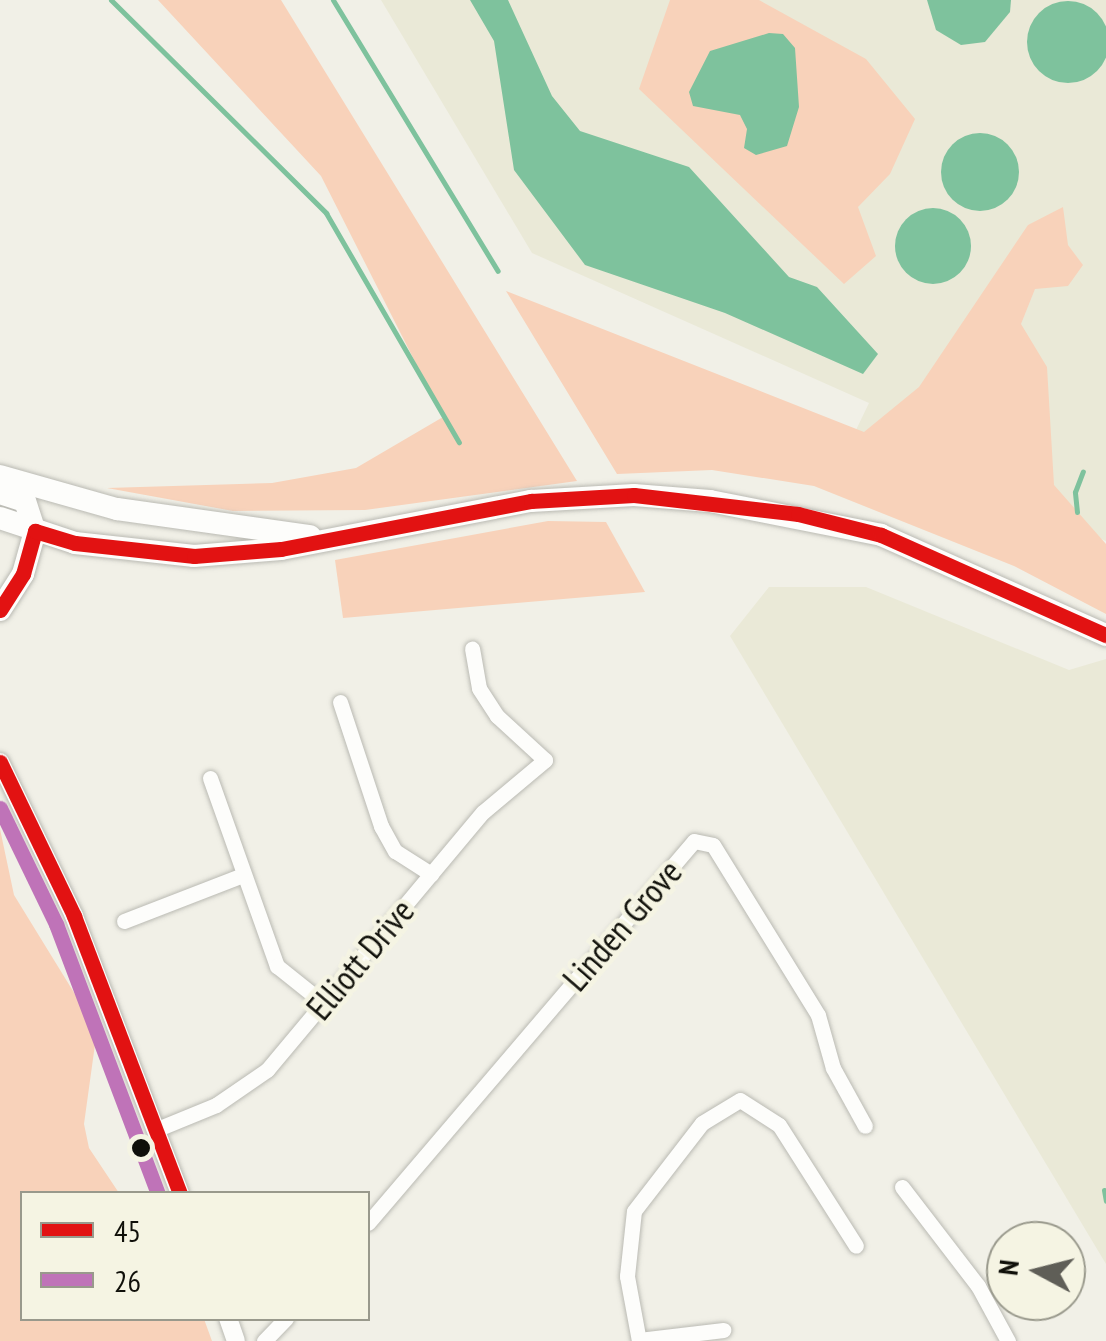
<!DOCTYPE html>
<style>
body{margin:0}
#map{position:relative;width:1106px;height:1341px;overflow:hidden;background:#f1f0e7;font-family:"PT Sans Narrow",sans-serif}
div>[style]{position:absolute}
.built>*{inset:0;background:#eae9d7}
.green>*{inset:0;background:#f8d2ba}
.water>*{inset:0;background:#7ec29d}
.round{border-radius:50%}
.stream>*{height:5px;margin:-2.5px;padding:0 2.5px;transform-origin:2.5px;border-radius:2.5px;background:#7ec29d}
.roads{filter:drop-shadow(0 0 2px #babab3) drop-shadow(0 0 2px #babab3)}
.minor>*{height:15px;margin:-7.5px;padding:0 7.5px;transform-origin:7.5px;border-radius:7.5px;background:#fdfdfb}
.tertiary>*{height:18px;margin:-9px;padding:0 9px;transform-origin:9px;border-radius:9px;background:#fdfdfb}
.primary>*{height:22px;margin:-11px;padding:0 11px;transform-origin:11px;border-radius:11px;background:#fdfdfb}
.bus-1>*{height:15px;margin:-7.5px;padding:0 7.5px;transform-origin:7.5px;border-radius:7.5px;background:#e21212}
.bus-2>*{height:15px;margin:-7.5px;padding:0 7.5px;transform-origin:7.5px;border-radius:7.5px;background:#bf73b8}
.dots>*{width:28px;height:28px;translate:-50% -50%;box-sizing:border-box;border:5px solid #f5f4e3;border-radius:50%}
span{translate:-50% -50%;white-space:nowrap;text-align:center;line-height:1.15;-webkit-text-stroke:9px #f5f4e3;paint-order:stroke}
.street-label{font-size:35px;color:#10100a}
.legend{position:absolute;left:20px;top:1191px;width:350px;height:130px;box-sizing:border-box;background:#f5f4e3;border:2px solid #99998c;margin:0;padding:12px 18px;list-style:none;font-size:30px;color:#10100a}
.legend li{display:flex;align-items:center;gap:20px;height:50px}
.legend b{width:50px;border:2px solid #99998c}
.north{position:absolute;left:986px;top:1221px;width:100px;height:100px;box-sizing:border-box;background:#f5f4e3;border:2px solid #99998c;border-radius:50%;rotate:277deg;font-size:28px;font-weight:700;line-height:40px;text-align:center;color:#10100a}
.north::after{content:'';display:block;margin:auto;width:35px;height:45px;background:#5f5e57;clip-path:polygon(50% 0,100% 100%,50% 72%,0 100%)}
</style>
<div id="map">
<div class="built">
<i style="clip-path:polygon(381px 0,1106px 0,1106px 541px,855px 432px,869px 403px,532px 253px)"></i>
<i style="clip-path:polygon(769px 587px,866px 587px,1069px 670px,1106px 659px,1106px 1264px,730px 636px)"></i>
</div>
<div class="green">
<i style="clip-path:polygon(158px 0,281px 0,577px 481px,365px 510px,233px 511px,107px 488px,272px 483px,356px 468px,443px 417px,321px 176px)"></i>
<i style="clip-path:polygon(670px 0,759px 0,866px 59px,915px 119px,890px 174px,858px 207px,876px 256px,844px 284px,639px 89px)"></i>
<i style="clip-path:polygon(1063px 207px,1068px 245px,1083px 265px,1068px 286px,1035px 289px,1021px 324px,1047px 367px,1054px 485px,1106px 544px,1106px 614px,1014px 566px,814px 486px,712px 470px,617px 474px,506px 291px,864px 432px,919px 387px,1028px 225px)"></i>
<i style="clip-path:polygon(548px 521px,606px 522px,645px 592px,343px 618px,335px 560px)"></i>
<i style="clip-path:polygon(0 829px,14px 895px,97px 1030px,84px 1124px,89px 1148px,119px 1193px,22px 1194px,22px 1318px,204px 1319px,212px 1341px,0 1341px)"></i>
</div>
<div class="water">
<i style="clip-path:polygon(470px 0,508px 0,552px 96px,580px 131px,689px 167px,789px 277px,817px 287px,878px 354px,863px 374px,725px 313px,585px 265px,514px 170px,494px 41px)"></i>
<i style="clip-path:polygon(927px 0,1011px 0,1010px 12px,985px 42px,961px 45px,936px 30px)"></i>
<i class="round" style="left:1027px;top:1px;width:82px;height:82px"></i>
<i style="clip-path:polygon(769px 33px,783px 34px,795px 48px,799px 107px,787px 146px,756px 155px,744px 148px,747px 129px,740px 115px,693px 106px,689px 92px,710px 51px)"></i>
<i class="round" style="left:941px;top:133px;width:78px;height:78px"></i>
<i class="round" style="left:895px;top:208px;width:76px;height:76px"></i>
</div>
<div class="stream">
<i style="left:111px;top:0;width:303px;rotate:44.7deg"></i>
<i style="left:326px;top:213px;width:265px;rotate:59.9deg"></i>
<i style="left:333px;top:0;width:317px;rotate:58.7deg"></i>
<i style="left:1077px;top:512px;width:20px;rotate:-96deg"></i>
<i style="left:1075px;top:492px;width:22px;rotate:-69deg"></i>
<i style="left:1104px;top:1190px;width:11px;rotate:80deg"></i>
</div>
<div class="roads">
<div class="minor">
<i style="left:340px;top:702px;width:131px;rotate:71.7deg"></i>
<i style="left:381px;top:826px;width:29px;rotate:61deg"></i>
<i style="left:395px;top:851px;width:43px;rotate:32.6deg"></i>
<i style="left:210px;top:778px;width:200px;rotate:70.4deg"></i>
<i style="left:277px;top:966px;width:58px;rotate:38.7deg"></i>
<i style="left:124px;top:921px;width:124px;rotate:-21.2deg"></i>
<i style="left:155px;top:1130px;width:66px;rotate:-22.3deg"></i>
<i style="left:216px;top:1105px;width:62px;rotate:-34.5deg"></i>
<i style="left:267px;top:1070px;width:336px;rotate:-50.1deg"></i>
<i style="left:483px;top:812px;width:81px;rotate:-40deg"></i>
<i style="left:545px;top:760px;width:65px;rotate:-137.5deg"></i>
<i style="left:497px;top:716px;width:33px;rotate:-123deg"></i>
<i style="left:479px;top:688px;width:40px;rotate:-100deg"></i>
<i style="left:902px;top:1187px;width:125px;rotate:52.5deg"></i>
<i style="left:978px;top:1286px;width:63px;rotate:61.4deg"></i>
<i style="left:368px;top:1223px;width:502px;rotate:-49.52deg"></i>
<i style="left:694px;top:841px;width:19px;rotate:12deg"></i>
<i style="left:713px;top:845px;width:200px;rotate:58.3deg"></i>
<i style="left:818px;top:1015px;width:55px;rotate:74.2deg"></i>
<i style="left:833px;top:1068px;width:66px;rotate:61.1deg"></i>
<i style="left:639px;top:1340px;width:85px;rotate:-6.8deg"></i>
<i style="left:264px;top:1341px;width:32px;rotate:-46deg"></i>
<i style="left:639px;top:1341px;width:66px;rotate:-100.5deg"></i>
<i style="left:627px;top:1276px;width:65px;rotate:-83.9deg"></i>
<i style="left:634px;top:1211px;width:111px;rotate:-52.3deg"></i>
<i style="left:702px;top:1123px;width:44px;rotate:-31.2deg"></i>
<i style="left:740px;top:1100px;width:46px;rotate:32.7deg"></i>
<i style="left:779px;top:1125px;width:143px;rotate:57.5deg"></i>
</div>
<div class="tertiary">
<i style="left:0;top:762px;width:171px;rotate:64.3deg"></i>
<i style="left:74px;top:916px;width:298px;rotate:69.1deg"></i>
<i style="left:228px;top:1318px;width:24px;rotate:71deg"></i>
</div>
<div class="primary">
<i style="left:0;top:476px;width:122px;rotate:15.8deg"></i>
<i style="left:117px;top:509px;width:195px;rotate:8deg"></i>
<i style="left:0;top:493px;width:26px;rotate:18deg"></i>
<i style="left:25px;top:501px;width:32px;rotate:72deg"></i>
<i style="left:0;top:518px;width:79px;rotate:18.4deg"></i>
<i style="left:75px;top:543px;width:120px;rotate:6.2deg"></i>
<i style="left:194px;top:556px;width:87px;rotate:-4.6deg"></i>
<i style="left:281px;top:549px;width:255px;rotate:-10.9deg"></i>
<i style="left:531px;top:501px;width:103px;rotate:-3.3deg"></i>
<i style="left:634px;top:495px;width:76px;rotate:4.5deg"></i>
<i style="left:710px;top:501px;width:174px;rotate:11.2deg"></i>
<i style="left:881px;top:535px;width:246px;rotate:24deg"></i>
<i style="left:0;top:610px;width:43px;rotate:-57.4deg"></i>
<i style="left:23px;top:574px;width:45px;rotate:-74.4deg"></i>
</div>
</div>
<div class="bus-1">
<i style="left:0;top:610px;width:43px;rotate:-57.4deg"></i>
<i style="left:23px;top:574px;width:45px;rotate:-74.4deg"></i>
<i style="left:35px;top:531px;width:42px;rotate:16.7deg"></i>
<i style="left:75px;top:543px;width:120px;rotate:6.2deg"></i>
<i style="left:194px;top:556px;width:87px;rotate:-4.6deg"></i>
<i style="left:281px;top:549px;width:255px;rotate:-10.9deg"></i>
<i style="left:531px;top:501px;width:103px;rotate:-3.3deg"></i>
<i style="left:634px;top:495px;width:165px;rotate:6.6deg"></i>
<i style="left:798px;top:514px;width:86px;rotate:14.2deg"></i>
<i style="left:881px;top:535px;width:246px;rotate:24deg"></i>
<i style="left:0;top:762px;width:171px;rotate:64.3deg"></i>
<i style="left:74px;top:916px;width:298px;rotate:69.1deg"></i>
</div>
<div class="bus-2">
<i style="left:0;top:808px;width:129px;rotate:64.2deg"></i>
<i style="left:56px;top:924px;width:289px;rotate:69.3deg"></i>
</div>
<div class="dots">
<i style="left:141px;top:1148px;background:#10100a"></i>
</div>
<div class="street-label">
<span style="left:622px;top:925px;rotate:-49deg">Linden Grove</span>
<span style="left:360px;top:959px;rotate:-50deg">Elliott Drive</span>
</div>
<ul class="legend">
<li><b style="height:12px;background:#e21212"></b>45</li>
<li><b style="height:12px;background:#bf73b8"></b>26</li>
</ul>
<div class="north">N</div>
</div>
